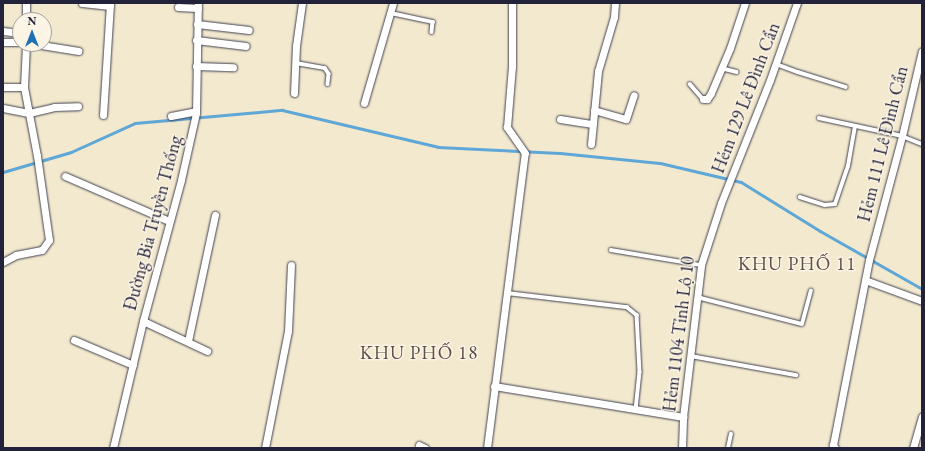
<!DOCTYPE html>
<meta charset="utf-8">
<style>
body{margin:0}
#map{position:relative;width:925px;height:451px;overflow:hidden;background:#f2e9ce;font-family:"EB Garamond",serif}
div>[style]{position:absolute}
.stream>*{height:3px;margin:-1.5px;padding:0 1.5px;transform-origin:1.5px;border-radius:1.5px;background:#5fa7d6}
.roads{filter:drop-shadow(0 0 1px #414051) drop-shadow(0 0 1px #414051)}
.service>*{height:3.5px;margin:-1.75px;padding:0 1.75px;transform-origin:1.75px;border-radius:1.75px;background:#fff}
.minor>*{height:7px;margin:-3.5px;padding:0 3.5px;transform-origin:3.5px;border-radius:3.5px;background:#fff}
span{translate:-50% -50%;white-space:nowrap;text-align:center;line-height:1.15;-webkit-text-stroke:3px #fcf5e5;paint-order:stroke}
.street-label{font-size:18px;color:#22223b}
.neighbourhood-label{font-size:19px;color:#614e49;letter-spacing:1px}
.frame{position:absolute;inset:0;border:4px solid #22223b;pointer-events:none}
.north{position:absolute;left:12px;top:12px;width:40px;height:40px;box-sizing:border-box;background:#fcf5e5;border:1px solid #a5a1a1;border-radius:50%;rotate:0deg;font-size:11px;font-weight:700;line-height:16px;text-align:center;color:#22223b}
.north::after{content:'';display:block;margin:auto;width:14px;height:18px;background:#1f6fb2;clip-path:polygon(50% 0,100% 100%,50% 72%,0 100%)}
</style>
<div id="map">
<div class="stream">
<i style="left:3px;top:172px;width:71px;rotate:-16.4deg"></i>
<i style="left:71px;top:152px;width:70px;rotate:-24.4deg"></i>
<i style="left:135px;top:123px;width:148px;rotate:-5.1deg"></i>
<i style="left:282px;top:110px;width:160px;rotate:13.3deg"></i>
<i style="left:438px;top:147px;width:122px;rotate:2.8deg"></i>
<i style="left:560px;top:153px;width:100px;rotate:5.7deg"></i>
<i style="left:660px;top:163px;width:83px;rotate:13.2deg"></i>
<i style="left:741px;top:182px;width:93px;rotate:31.8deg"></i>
<i style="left:820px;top:231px;width:117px;rotate:29.6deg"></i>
</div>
<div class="roads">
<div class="service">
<i style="left:391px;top:13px;width:43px;rotate:12.1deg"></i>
<i style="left:433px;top:22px;width:10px;rotate:96deg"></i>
<i style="left:296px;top:63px;width:29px;rotate:10deg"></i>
<i style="left:325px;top:68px;width:7px;rotate:56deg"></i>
<i style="left:329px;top:74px;width:10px;rotate:96deg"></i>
<i style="left:776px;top:64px;width:23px;rotate:20deg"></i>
<i style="left:798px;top:72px;width:50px;rotate:17.4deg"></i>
<i style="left:721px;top:68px;width:16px;rotate:14deg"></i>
<i style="left:690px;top:84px;width:20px;rotate:49deg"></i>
<i style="left:819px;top:118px;width:85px;rotate:12.2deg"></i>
<i style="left:902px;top:136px;width:22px;rotate:22deg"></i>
<i style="left:800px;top:197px;width:26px;rotate:18deg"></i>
<i style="left:825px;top:205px;width:10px;rotate:-6deg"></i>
<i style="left:835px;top:204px;width:40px;rotate:-71.1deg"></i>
<i style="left:848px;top:166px;width:40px;rotate:-80deg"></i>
<i style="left:611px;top:250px;width:91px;rotate:9.5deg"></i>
<i style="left:507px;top:293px;width:121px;rotate:6.7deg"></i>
<i style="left:627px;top:307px;width:13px;rotate:39deg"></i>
<i style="left:637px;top:315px;width:57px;rotate:87deg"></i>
<i style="left:640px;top:372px;width:37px;rotate:96deg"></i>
<i style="left:697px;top:297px;width:108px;rotate:14.4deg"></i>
<i style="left:802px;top:324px;width:34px;rotate:-75deg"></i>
<i style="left:691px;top:356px;width:107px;rotate:10.3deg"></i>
<i style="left:728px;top:448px;width:14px;rotate:-78deg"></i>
</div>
<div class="minor">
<i style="left:82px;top:3px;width:28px;rotate:6deg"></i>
<i style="left:178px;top:7px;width:20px;rotate:3deg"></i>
<i style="left:26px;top:20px;width:17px;rotate:-90deg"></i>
<i style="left:197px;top:24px;width:52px;rotate:6.6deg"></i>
<i style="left:3px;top:31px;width:17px;rotate:7deg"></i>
<i style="left:196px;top:40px;width:50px;rotate:6.8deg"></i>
<i style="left:3px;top:42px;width:17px"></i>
<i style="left:35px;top:44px;width:44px;rotate:9.2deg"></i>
<i style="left:196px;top:66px;width:37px;rotate:2deg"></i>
<i style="left:3px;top:87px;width:21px"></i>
<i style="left:294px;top:93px;width:47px;rotate:-87.6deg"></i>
<i style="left:296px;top:46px;width:43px;rotate:-82.1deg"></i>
<i style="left:703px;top:99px;width:4px"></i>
<i style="left:707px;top:99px;width:7px;rotate:-56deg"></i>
<i style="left:711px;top:93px;width:49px;rotate:-67.1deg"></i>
<i style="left:730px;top:48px;width:47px;rotate:-71.6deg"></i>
<i style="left:364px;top:103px;width:104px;rotate:-73.8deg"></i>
<i style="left:3px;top:108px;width:26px;rotate:11deg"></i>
<i style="left:29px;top:113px;width:26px;rotate:-13deg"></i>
<i style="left:54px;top:107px;width:24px;rotate:-2deg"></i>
<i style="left:594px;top:110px;width:33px;rotate:16deg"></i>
<i style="left:626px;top:119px;width:25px;rotate:-72deg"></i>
<i style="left:103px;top:115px;width:112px;rotate:-86.4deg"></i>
<i style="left:171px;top:116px;width:25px;rotate:-11deg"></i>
<i style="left:560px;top:119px;width:33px;rotate:9deg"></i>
<i style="left:591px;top:144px;width:73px;rotate:-84.5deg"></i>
<i style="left:598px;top:71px;width:56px;rotate:-73.5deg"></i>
<i style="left:614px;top:17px;width:14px;rotate:-86deg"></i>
<i style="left:65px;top:176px;width:113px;rotate:23.4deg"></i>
<i style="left:3px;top:262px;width:15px;rotate:-28deg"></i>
<i style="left:16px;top:255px;width:26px;rotate:-11deg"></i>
<i style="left:42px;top:250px;width:12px;rotate:-55deg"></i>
<i style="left:49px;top:240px;width:85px;rotate:-98.1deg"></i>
<i style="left:37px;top:156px;width:70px;rotate:-100.7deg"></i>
<i style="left:24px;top:87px;width:43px;rotate:-87.3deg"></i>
<i style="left:865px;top:280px;width:61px;rotate:20.2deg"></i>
<i style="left:143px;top:321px;width:71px;rotate:25.1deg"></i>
<i style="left:74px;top:340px;width:64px;rotate:23deg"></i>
<i style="left:188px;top:341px;width:129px;rotate:-77.9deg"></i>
<i style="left:494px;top:386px;width:192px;rotate:9.3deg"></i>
<i style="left:419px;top:445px;width:7px;rotate:27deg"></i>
<i style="left:113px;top:448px;width:130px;rotate:-76.7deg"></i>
<i style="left:143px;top:321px;width:146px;rotate:-74.9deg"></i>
<i style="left:181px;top:180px;width:69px;rotate:-77.4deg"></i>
<i style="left:196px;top:113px;width:110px;rotate:-89deg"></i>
<i style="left:265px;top:448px;width:119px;rotate:-78.9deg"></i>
<i style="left:288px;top:331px;width:66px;rotate:-87.4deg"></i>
<i style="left:487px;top:448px;width:297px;rotate:-82.7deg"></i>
<i style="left:525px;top:153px;width:32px;rotate:-125deg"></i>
<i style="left:507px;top:127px;width:61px;rotate:-85.3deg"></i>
<i style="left:512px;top:66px;width:63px;rotate:-90deg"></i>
<i style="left:682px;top:448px;width:31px;rotate:-88deg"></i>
<i style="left:683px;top:417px;width:153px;rotate:-83.2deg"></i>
<i style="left:701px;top:265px;width:65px;rotate:-72.1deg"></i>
<i style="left:721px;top:203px;width:132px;rotate:-68.3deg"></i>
<i style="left:770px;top:80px;width:82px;rotate:-70.7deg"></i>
<i style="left:835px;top:448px;width:4px;rotate:-124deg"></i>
<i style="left:833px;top:445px;width:188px;rotate:-79deg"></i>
<i style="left:869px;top:260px;width:128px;rotate:-75.1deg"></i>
<i style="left:902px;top:136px;width:87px;rotate:-76.8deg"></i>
<i style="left:913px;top:448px;width:33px;rotate:-74deg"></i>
</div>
</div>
<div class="street-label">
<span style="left:746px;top:98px;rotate:-69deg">Hẻm 129 Lê Đình Cẩn</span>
<span style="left:883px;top:144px;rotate:-76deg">Hẻm 111 Lê Đình Cẩn</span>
<span style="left:153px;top:223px;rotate:-75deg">Đường Bia Truyền Thống</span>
<span style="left:679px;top:334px;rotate:-83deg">Hẻm 1104 Tỉnh Lộ 10</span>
</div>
<div class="neighbourhood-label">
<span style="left:797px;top:264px">KHU PHỐ 11</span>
<span style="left:419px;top:353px">KHU PHỐ 18</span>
</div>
<div class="frame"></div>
<div class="north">N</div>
</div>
